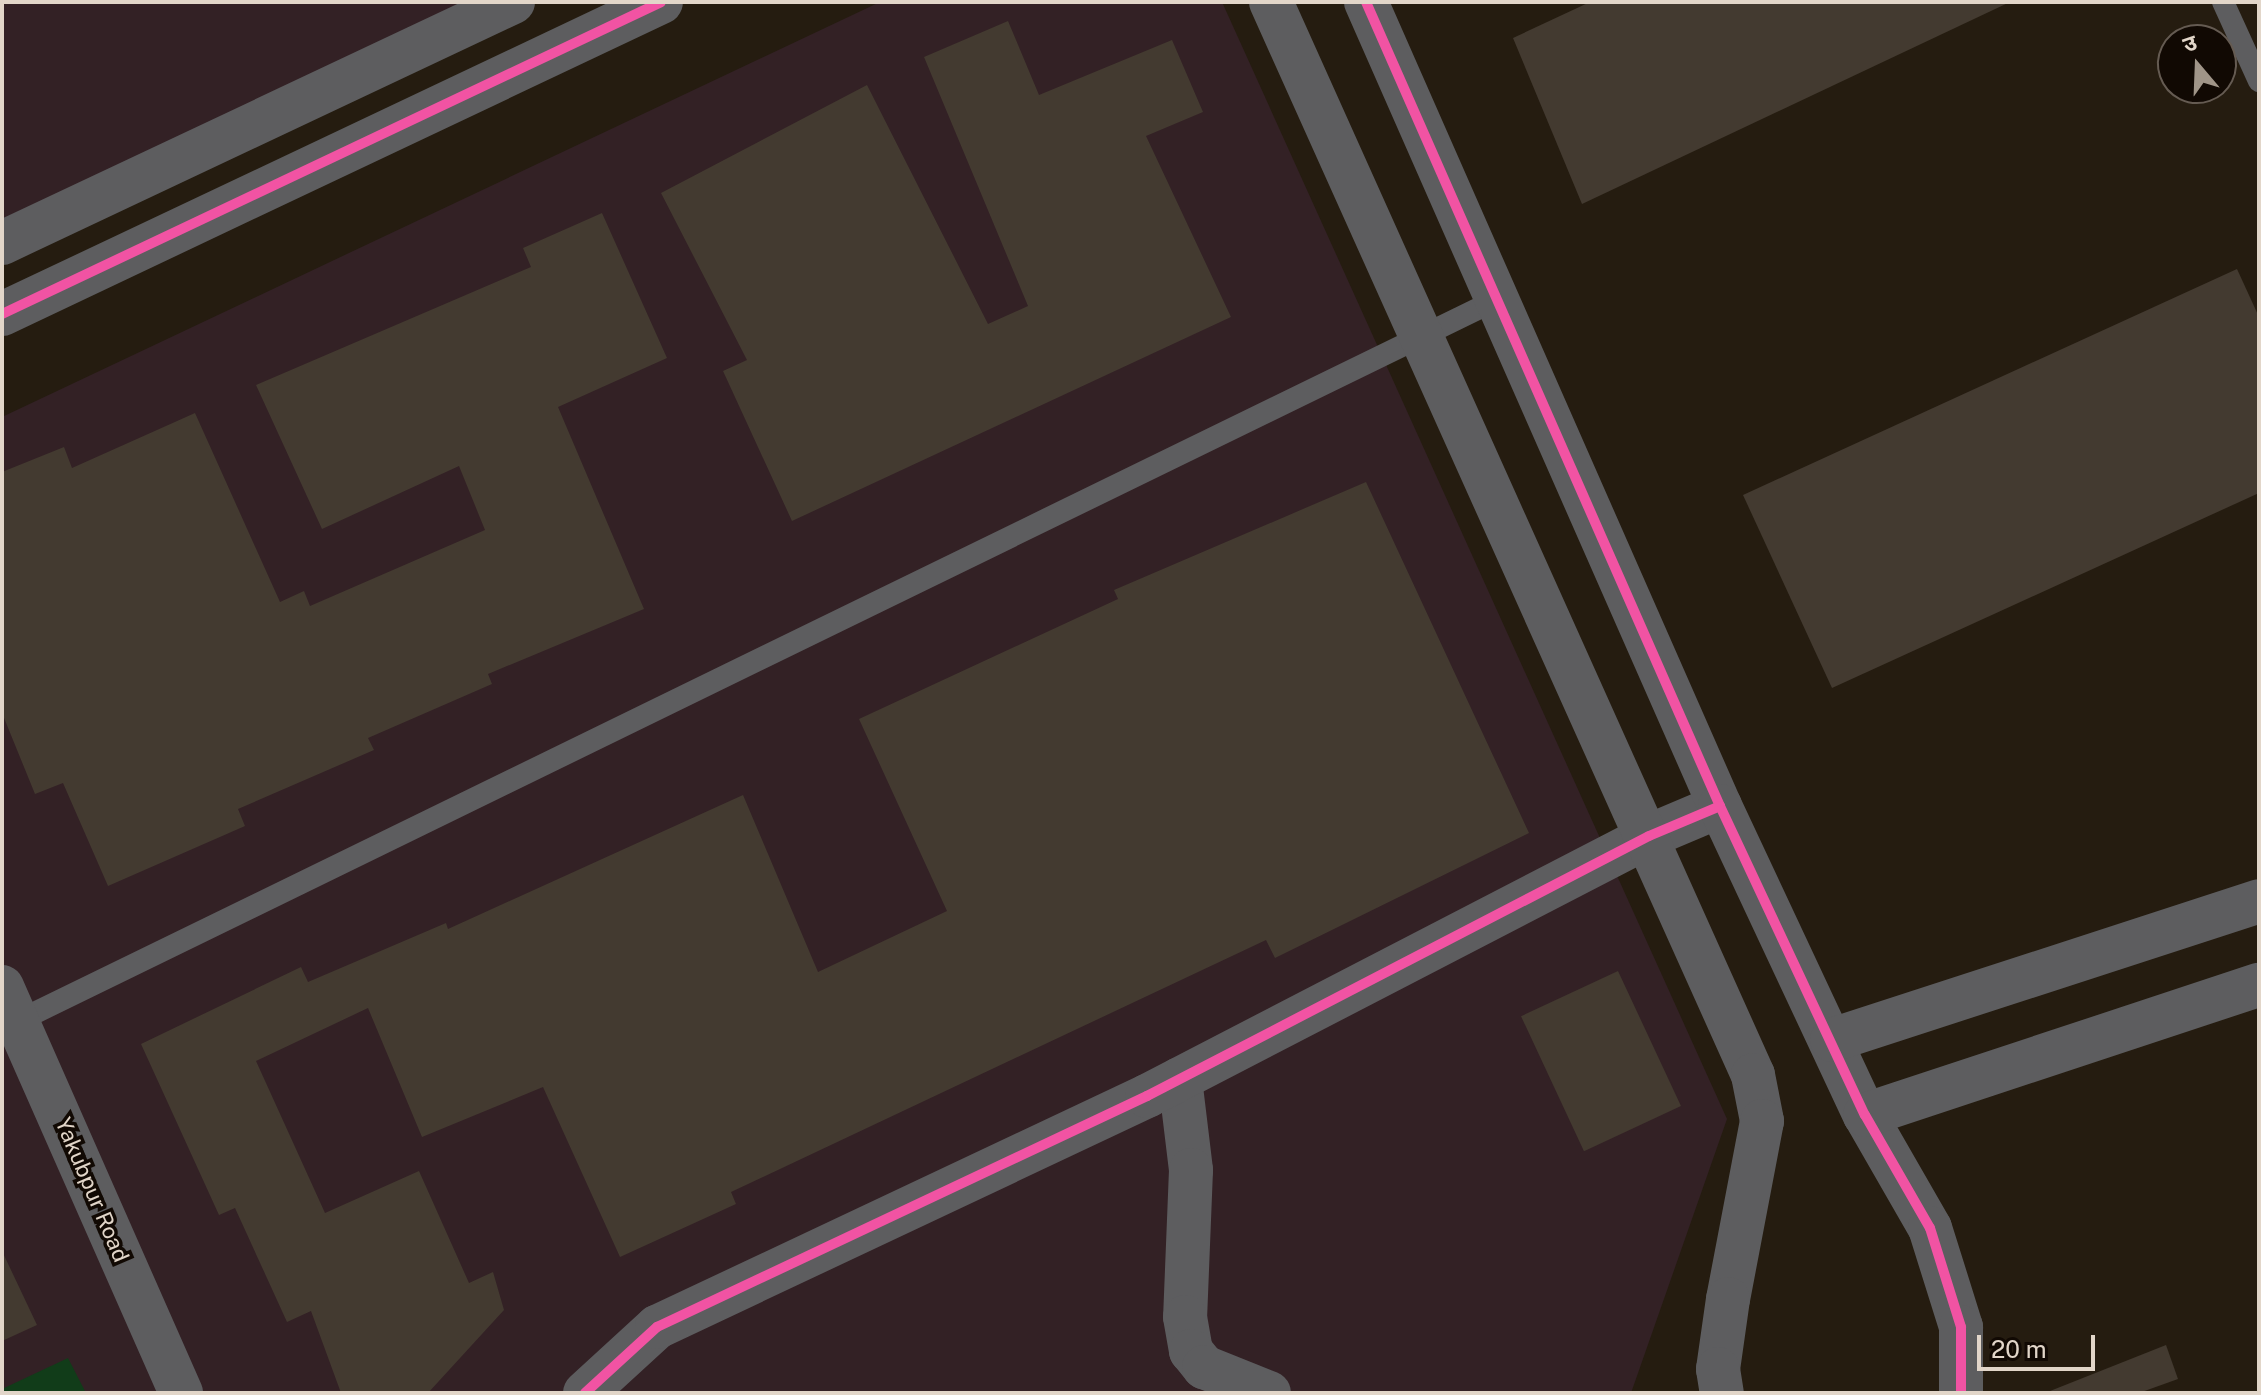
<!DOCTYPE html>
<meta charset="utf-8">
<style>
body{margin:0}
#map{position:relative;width:2261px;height:1395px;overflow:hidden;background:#251c10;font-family:"Public Sans","Noto Sans Devanagari",sans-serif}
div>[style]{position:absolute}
.industrial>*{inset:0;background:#332125}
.green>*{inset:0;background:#113c19}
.building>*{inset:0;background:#433a30;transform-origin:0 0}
.service>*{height:22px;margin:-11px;padding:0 11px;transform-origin:11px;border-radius:11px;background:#5d5d5f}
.minor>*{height:44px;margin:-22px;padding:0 22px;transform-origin:22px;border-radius:22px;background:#5d5d5f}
.tertiary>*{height:44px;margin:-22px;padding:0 22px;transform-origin:22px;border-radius:22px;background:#5d5d5f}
.cycleway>*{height:10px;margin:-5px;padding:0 5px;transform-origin:5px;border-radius:5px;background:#f153a3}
span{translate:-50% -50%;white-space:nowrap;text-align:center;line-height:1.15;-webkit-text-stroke:7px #110903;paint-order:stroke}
.street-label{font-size:22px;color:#e2d6c9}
.frame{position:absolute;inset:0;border:4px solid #e2d6c9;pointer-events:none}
.north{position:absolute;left:2157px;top:24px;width:80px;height:80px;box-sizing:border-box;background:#110903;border:2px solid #655b52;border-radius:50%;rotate:341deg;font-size:22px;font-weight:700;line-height:32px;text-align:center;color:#e2d6c9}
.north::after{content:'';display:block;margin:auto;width:28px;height:36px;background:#a09588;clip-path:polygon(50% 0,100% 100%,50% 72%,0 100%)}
.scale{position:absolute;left:1977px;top:1335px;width:118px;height:36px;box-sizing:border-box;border:4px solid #e2d6c9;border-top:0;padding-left:10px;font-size:24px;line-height:28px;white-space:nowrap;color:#e2d6c9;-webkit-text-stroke:6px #110903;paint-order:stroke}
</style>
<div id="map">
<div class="industrial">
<i style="clip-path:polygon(2px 2px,470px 2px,2px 222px)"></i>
<i style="clip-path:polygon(880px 2px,1222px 2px,1727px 1119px,1631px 1393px,2px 1393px,2px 417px)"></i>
</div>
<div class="green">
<i style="clip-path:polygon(68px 1358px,86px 1393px,2px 1393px,2px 1389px)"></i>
</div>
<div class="building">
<i style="clip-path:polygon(1590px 2px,2010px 2px,1582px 204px,1513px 38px)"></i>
<i style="clip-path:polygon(1008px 21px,1039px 95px,1172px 40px,1203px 112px,1146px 136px,1231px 317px,792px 521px,723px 371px,747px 360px,661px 193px,867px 85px,988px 324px,1028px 306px,924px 57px)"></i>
<i style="clip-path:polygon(602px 213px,667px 358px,558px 407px,644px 609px,488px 674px,492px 684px,368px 738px,374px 750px,238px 809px,245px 826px,108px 886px,63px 783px,35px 794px,2px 713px,2px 472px,64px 447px,72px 468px,195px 413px,280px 602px,304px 591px,310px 606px,485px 530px,459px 466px,322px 529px,256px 385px,531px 267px,523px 248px)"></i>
<i style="clip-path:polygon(2237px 269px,2259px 317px,2259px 493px,1832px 688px,1743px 495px)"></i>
<i style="clip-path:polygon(1366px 482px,1529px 833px,1275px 958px,1266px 940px,731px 1192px,736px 1204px,620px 1257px,543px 1087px,422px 1137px,368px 1008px,256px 1061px,325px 1213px,419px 1171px,469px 1283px,493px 1272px,504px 1310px,428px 1393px,341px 1393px,311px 1311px,287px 1322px,235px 1208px,219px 1215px,141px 1044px,301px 967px,308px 982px,446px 923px,448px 929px,743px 795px,818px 972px,947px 911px,859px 719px,1118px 599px,1114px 590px)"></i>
<i style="left:1618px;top:971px;width:149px;height:107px;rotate:65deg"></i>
<i style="clip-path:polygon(2px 1251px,37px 1325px,2px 1341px)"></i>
<i style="clip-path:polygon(2166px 1345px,2178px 1379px,2139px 1393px,2045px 1393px)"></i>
</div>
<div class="service">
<i style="left:2223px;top:2px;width:87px;rotate:65.5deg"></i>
<i style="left:10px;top:1025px;width:1656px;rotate:-26.01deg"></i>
</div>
<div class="minor">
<i style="left:1180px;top:1079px;width:92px;rotate:83.1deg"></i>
<i style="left:1191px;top:1170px;width:147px;rotate:92.3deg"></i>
<i style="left:1185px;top:1317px;width:35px;rotate:80deg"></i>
<i style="left:1191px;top:1351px;width:21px;rotate:51deg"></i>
<i style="left:1204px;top:1367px;width:70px;rotate:21.8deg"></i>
<i style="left:585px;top:1393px;width:98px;rotate:-42.5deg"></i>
<i style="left:657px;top:1327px;width:542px;rotate:-25.24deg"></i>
<i style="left:1147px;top:1096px;width:565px;rotate:-27.38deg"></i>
<i style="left:1649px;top:836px;width:77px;rotate:-22.9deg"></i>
</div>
<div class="tertiary">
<i style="left:1271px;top:2px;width:1176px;rotate:65.81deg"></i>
<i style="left:1753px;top:1075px;width:47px;rotate:78.9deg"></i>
<i style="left:1762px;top:1121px;width:181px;rotate:100.8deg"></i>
<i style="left:1728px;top:1299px;width:71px;rotate:98.1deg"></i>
<i style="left:1718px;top:1369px;width:24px;rotate:81deg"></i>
<i style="left:1366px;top:2px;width:878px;rotate:66.24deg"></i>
<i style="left:1720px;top:806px;width:341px;rotate:64.9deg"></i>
<i style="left:1865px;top:1115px;width:130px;rotate:60.1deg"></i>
<i style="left:1930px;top:1228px;width:104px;rotate:72.6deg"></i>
<i style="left:1961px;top:1327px;width:66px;rotate:90deg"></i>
<i style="left:2px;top:243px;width:565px;rotate:-25.25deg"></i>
<i style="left:2px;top:314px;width:729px;rotate:-25.33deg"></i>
<i style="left:2px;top:987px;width:444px;rotate:66.2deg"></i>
<i style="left:1832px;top:1040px;width:449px;rotate:-18deg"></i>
<i style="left:1865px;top:1115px;width:415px;rotate:-18.3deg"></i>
</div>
<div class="cycleway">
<i style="left:1366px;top:2px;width:878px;rotate:66.24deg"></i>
<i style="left:1720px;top:806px;width:341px;rotate:64.9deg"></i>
<i style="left:1865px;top:1115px;width:130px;rotate:60.1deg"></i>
<i style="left:1930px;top:1228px;width:104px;rotate:72.6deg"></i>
<i style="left:1961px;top:1327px;width:66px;rotate:90deg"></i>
<i style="left:2px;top:314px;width:729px;rotate:-25.33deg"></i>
<i style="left:585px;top:1393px;width:98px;rotate:-42.5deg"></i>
<i style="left:657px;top:1327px;width:542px;rotate:-25.24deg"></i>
<i style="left:1147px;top:1096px;width:565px;rotate:-27.38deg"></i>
<i style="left:1649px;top:836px;width:77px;rotate:-22.9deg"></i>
</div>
<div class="street-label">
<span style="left:92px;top:1190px;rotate:67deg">Yakubpur Road</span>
</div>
<div class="frame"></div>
<div class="north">उ</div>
<div class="scale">20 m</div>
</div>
